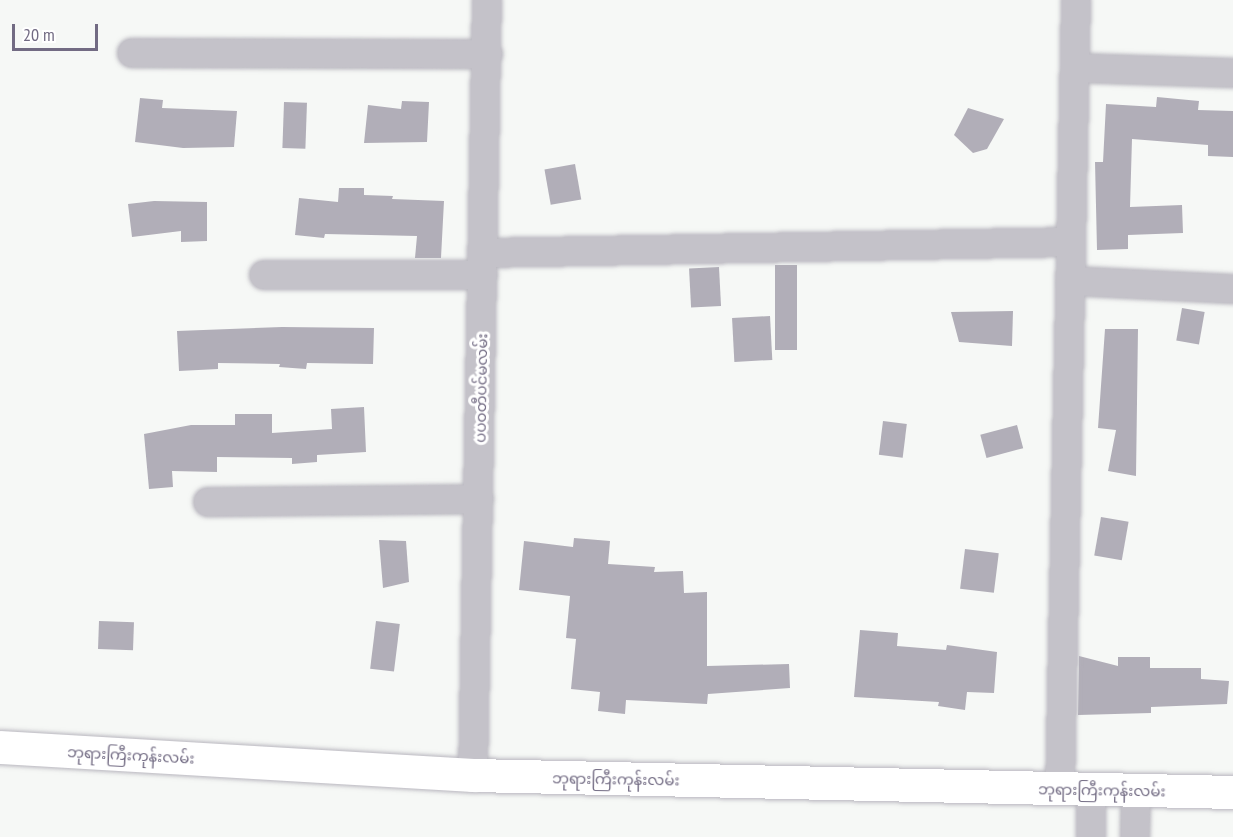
<!DOCTYPE html>
<meta charset="utf-8">
<style>
body{margin:0}
#map{position:relative;width:1233px;height:837px;overflow:hidden;background:#f6f8f6;font-family:"PT Sans Narrow","Noto Sans Myanmar",sans-serif}
div>[style]{position:absolute}
.building>*{inset:0;background:#b1aeb8;transform-origin:0 0}
.roads{filter:drop-shadow(0 0 2px #b9b7bf) drop-shadow(0 0 2px #b9b7bf)}
.street>*{height:28px;margin:-14px;padding:0 14px;transform-origin:14px;border-radius:14px;background:#c4c2c9}
.secondary>*{height:33px;margin:-16.5px;padding:0 16.5px;transform-origin:16.5px;border-radius:16.5px;background:#fff}
span{translate:-50% -50%;white-space:nowrap;text-align:center;line-height:1.15;-webkit-text-stroke:6px #fff;paint-order:stroke}
.street-label{font-size:15px;color:#726b83}
.scale{position:absolute;left:12px;top:24px;width:86px;height:27px;box-sizing:border-box;border:3px solid #726b83;border-top:0;padding-left:8px;font-size:18px;line-height:21px;white-space:nowrap;color:#726b83;-webkit-text-stroke:4px #fff;paint-order:stroke}
</style>
<div id="map">
<div class="building">
<i style="clip-path:polygon(1157px 97px,1199px 101px,1198px 110px,1233px 111px,1233px 157px,1208px 156px,1208px 145px,1132px 139px,1130px 207px,1182px 205px,1183px 233px,1128px 235px,1128px 249px,1097px 250px,1095px 162px,1103px 162px,1106px 104px,1156px 107px)"></i>
<i style="clip-path:polygon(140px 98px,163px 100px,162px 108px,237px 111px,234px 147px,183px 148px,135px 142px)"></i>
<i style="clip-path:polygon(402px 101px,429px 102px,427px 142px,364px 143px,368px 105px,401px 109px)"></i>
<i style="left:284px;top:102px;width:23px;height:46px;rotate:2deg"></i>
<i style="clip-path:polygon(968px 108px,1004px 119px,987px 149px,973px 153px,954px 135px)"></i>
<i style="left:575px;top:164px;width:36px;height:31px;rotate:80deg"></i>
<i style="clip-path:polygon(339px 188px,364px 188px,364px 195px,393px 196px,392px 199px,444px 201px,441px 258px,415px 258px,417px 236px,325px 234px,324px 238px,295px 235px,299px 198px,338px 202px)"></i>
<i style="clip-path:polygon(154px 201px,207px 202px,207px 241px,181px 242px,181px 231px,132px 237px,128px 204px)"></i>
<i style="left:775px;top:265px;width:22px;height:85px"></i>
<i style="left:719px;top:267px;width:39px;height:30px;rotate:87deg"></i>
<i style="left:1182px;top:308px;width:23px;height:33px;rotate:10deg"></i>
<i style="clip-path:polygon(1013px 311px,1012px 346px,959px 342px,951px 312px)"></i>
<i style="left:770px;top:316px;width:44px;height:38px;rotate:87deg"></i>
<i style="clip-path:polygon(282px 327px,374px 328px,373px 364px,307px 363px,306px 369px,279px 367px,280px 364px,218px 363px,218px 369px,179px 371px,177px 331px)"></i>
<i style="clip-path:polygon(1105px 329px,1138px 329px,1136px 476px,1108px 471px,1116px 430px,1098px 428px)"></i>
<i style="clip-path:polygon(364px 407px,366px 452px,317px 455px,317px 462px,292px 464px,292px 458px,217px 457px,217px 472px,172px 471px,173px 487px,149px 489px,144px 434px,191px 425px,235px 425px,235px 414px,272px 414px,272px 433px,332px 429px,331px 409px)"></i>
<i style="left:883px;top:421px;width:24px;height:34px;rotate:7deg"></i>
<i style="left:1017px;top:425px;width:24px;height:38px;rotate:75deg"></i>
<i style="left:1101px;top:517px;width:28px;height:39px;rotate:10deg"></i>
<i style="clip-path:polygon(574px 538px,610px 541px,608px 564px,655px 567px,654px 572px,683px 571px,684px 593px,707px 592px,707px 666px,789px 664px,790px 688px,708px 694px,707px 704px,626px 700px,625px 714px,598px 711px,600px 692px,571px 689px,576px 639px,566px 638px,570px 596px,519px 590px,524px 541px,573px 547px)"></i>
<i style="clip-path:polygon(379px 540px,406px 541px,409px 582px,383px 588px)"></i>
<i style="left:965px;top:549px;width:34px;height:40px;rotate:7deg"></i>
<i style="left:99px;top:621px;width:35px;height:28px;rotate:2deg"></i>
<i style="left:376px;top:621px;width:24px;height:48px;rotate:7deg"></i>
<i style="clip-path:polygon(860px 630px,898px 633px,897px 646px,946px 650px,947px 645px,997px 652px,994px 693px,967px 692px,965px 710px,938px 706px,939px 702px,854px 697px)"></i>
<i style="clip-path:polygon(1079px 656px,1118px 666px,1118px 657px,1150px 657px,1150px 668px,1201px 668px,1201px 679px,1229px 681px,1227px 704px,1151px 707px,1151px 713px,1078px 715px)"></i>
</div>
<div class="roads">
<div class="street">
<i style="left:132px;top:53px;width:356px;rotate:0.2deg"></i>
<i style="left:1075px;top:68px;width:158px;rotate:1.8deg"></i>
<i style="left:484px;top:253px;width:587px;rotate:-1.07deg"></i>
<i style="left:264px;top:275px;width:219px"></i>
<i style="left:1070px;top:281px;width:163px;rotate:2.8deg"></i>
<i style="left:208px;top:502px;width:271px;rotate:-0.6deg"></i>
<i style="left:473px;top:775px;width:775px;rotate:-88.97deg"></i>
<i style="left:1060px;top:790px;width:790px;rotate:-88.84deg"></i>
<i style="left:1091px;top:837px;width:47px;rotate:-90deg"></i>
<i style="left:1135px;top:837px;width:47px;rotate:-88.8deg"></i>
</div>
<div class="secondary">
<i style="left:0;top:747px;width:474px;rotate:3.4deg"></i>
<i style="left:473px;top:775px;width:760px;rotate:1.28deg"></i>
</div>
</div>
<div class="street-label">
<span style="left:481px;top:388px;rotate:-89deg">ပပဝတီပင်မလမ်း</span>
<span style="left:131px;top:755px;rotate:3deg">ဘုရားကြီးကုန်းလမ်း</span>
<span style="left:616px;top:779px;rotate:1deg">ဘုရားကြီးကုန်းလမ်း</span>
<span style="left:1102px;top:790px;rotate:1deg">ဘုရားကြီးကုန်းလမ်း</span>
</div>
<div class="scale">20 m</div>
</div>
